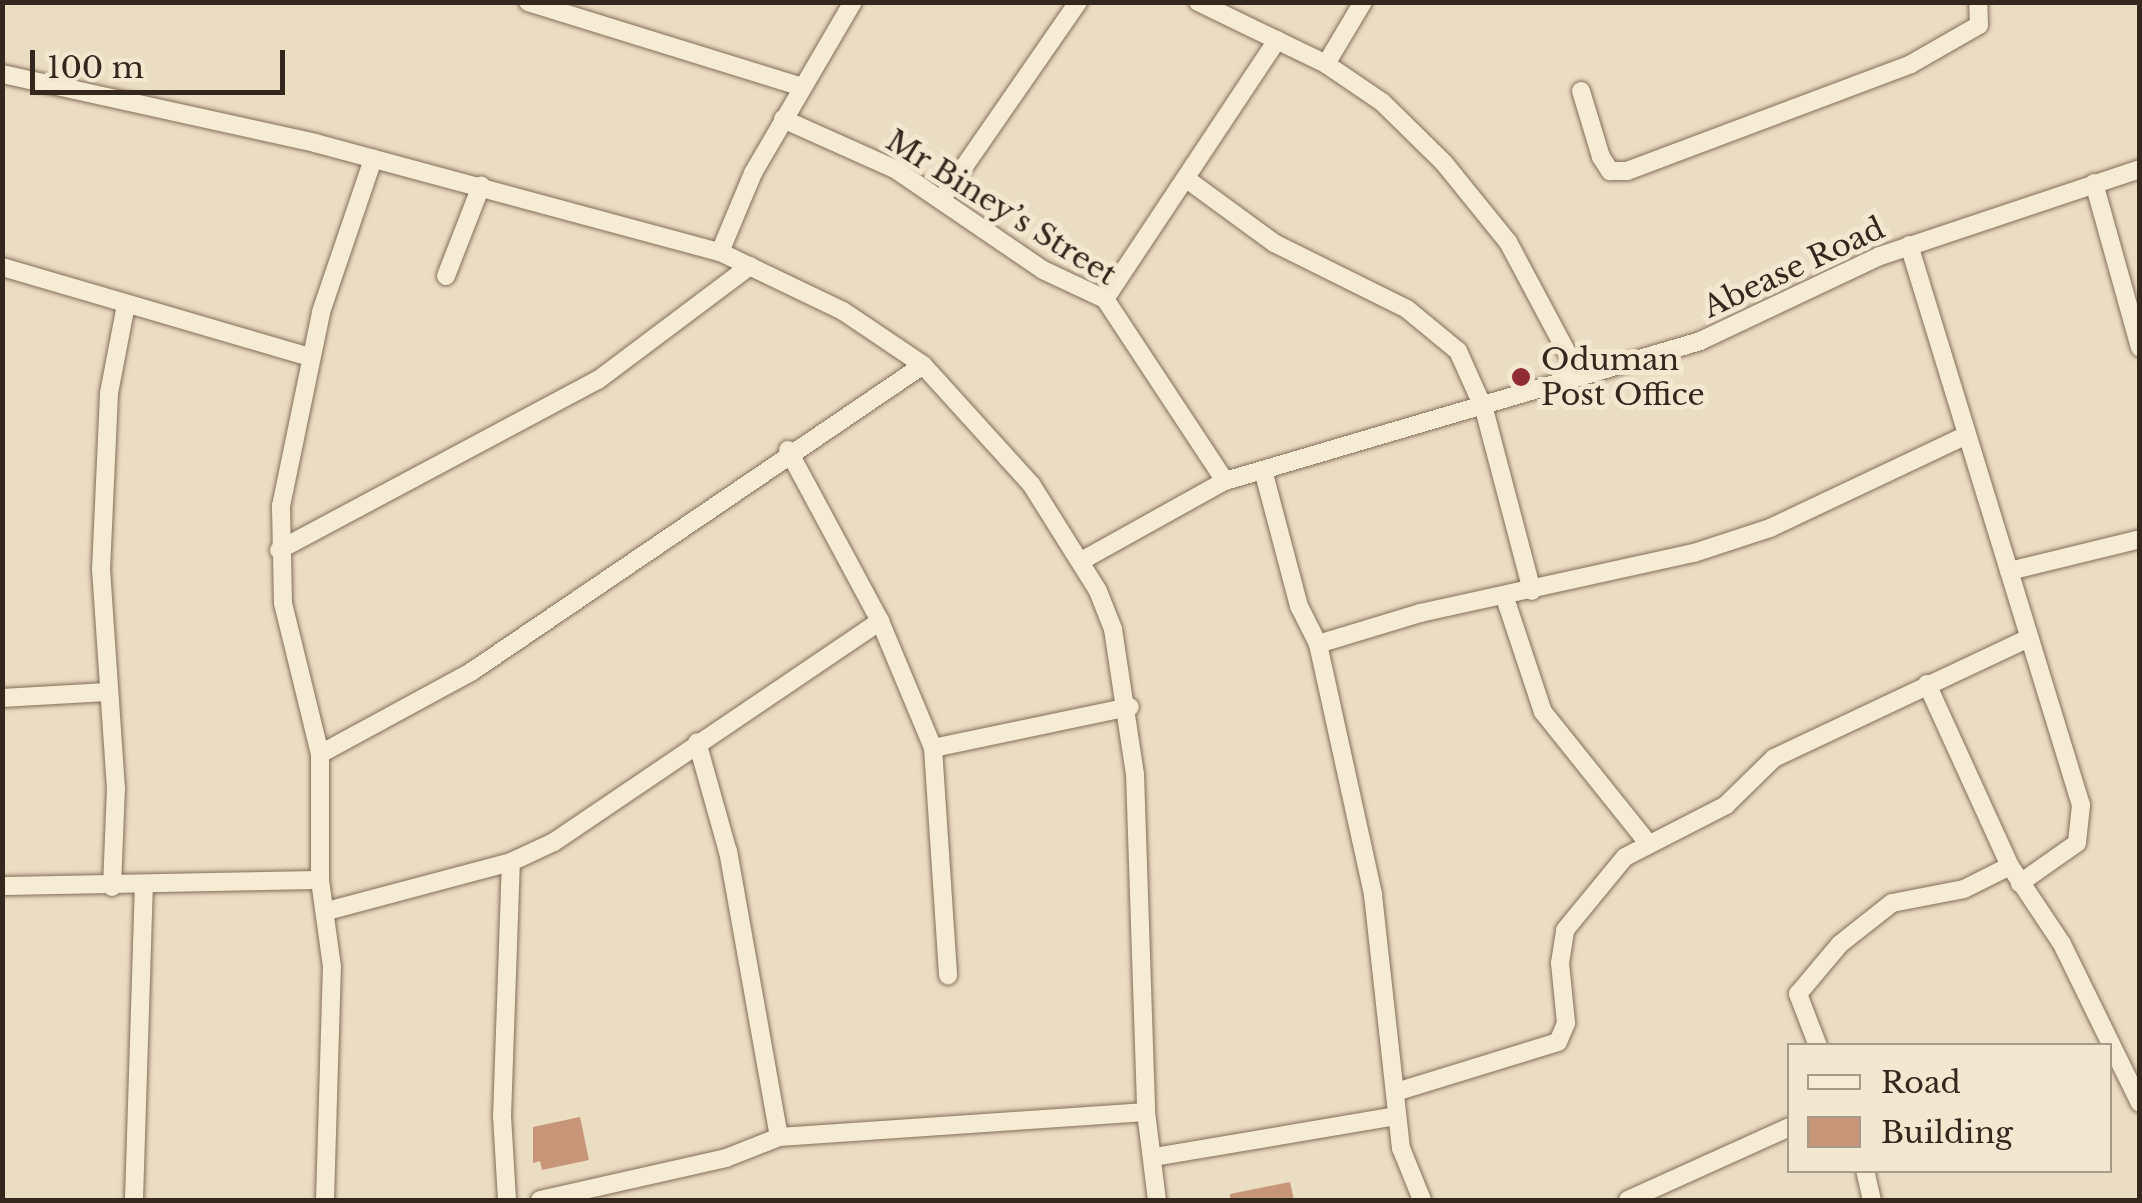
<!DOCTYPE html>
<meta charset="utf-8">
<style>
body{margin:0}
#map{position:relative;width:2142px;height:1203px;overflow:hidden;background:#ebddc1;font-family:"Libre Baskerville",serif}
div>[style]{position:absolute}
.building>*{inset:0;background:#c79678}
.roads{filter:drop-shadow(0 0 2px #836e59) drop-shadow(0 0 2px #836e59)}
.minor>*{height:18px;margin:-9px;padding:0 9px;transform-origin:9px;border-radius:9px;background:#f6ebd3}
.dots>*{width:28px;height:28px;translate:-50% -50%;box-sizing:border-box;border:5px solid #f3e7d0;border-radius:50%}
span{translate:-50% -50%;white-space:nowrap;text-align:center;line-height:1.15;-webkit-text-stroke:10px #f3e7d0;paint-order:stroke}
.street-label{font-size:30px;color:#34271d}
.poi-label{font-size:30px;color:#34271d}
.left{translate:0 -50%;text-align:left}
.frame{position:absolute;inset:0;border:5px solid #34271d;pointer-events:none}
.legend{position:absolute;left:1787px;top:1043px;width:325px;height:130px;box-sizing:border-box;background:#f3e7d0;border:2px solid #a79a88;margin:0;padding:12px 18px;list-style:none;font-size:30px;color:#34271d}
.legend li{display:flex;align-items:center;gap:20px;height:50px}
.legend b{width:50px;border:2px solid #a79a88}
.scale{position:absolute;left:30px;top:50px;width:255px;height:45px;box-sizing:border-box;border:5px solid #34271d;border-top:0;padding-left:12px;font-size:30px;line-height:35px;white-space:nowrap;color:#34271d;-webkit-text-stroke:8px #f3e7d0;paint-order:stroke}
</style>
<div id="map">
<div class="building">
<i style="clip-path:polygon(580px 1117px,589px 1160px,542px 1170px,540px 1161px,533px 1163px,533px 1127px)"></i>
<i style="clip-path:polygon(1290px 1182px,1294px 1200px,1230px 1200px,1230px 1194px)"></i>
</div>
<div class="roads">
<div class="minor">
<i style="left:528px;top:2px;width:287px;rotate:17.2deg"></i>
<i style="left:1198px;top:2px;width:142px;rotate:25.8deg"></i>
<i style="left:1326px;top:64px;width:68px;rotate:34.2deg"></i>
<i style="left:1382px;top:102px;width:87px;rotate:44.5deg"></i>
<i style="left:1444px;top:163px;width:102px;rotate:51deg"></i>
<i style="left:1508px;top:242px;width:153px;rotate:61.9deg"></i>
<i style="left:1326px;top:64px;width:72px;rotate:-59.2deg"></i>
<i style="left:2px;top:74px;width:321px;rotate:12.4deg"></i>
<i style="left:315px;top:143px;width:419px;rotate:15.1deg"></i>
<i style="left:720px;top:252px;width:136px;rotate:25.6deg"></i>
<i style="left:843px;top:311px;width:97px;rotate:34deg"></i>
<i style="left:923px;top:365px;width:161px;rotate:47.8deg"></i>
<i style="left:1031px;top:484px;width:126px;rotate:57.9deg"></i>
<i style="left:1098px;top:591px;width:41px;rotate:68.5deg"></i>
<i style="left:1113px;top:629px;width:147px;rotate:81.4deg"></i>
<i style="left:1135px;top:774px;width:338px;rotate:88.1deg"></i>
<i style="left:1146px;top:1112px;width:89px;rotate:82.9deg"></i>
<i style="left:1581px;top:91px;width:69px;rotate:73.1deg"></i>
<i style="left:1601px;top:157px;width:17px;rotate:57deg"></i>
<i style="left:1610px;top:171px;width:17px"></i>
<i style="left:1627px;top:171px;width:303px;rotate:-20.6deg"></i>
<i style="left:1911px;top:64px;width:78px;rotate:-29.8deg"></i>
<i style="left:1979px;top:25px;width:23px;rotate:-92deg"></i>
<i style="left:783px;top:119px;width:123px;rotate:24.1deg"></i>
<i style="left:895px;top:169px;width:179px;rotate:34.3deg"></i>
<i style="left:1043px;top:270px;width:68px;rotate:25.1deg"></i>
<i style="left:1105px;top:299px;width:218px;rotate:56.6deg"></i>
<i style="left:1188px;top:180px;width:107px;rotate:36.2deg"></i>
<i style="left:1274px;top:243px;width:148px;rotate:26.4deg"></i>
<i style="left:1407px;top:309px;width:66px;rotate:39.5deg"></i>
<i style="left:1458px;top:351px;width:64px;rotate:65.9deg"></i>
<i style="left:1484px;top:409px;width:188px;rotate:75.2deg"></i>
<i style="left:2094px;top:183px;width:171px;rotate:74.4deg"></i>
<i style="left:941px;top:200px;width:241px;rotate:-55.3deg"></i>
<i style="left:1909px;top:245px;width:586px;rotate:72.93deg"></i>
<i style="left:2081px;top:805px;width:38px;rotate:96deg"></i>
<i style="left:2077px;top:843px;width:70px;rotate:144.9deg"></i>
<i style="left:720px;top:252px;width:86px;rotate:-67.3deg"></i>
<i style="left:753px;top:173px;width:198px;rotate:-59.7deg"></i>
<i style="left:2px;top:267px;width:320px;rotate:16.3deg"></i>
<i style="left:446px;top:276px;width:97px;rotate:-68.7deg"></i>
<i style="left:1105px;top:299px;width:311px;rotate:-56.4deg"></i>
<i style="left:788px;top:450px;width:194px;rotate:61.7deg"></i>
<i style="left:880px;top:621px;width:138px;rotate:67.3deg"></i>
<i style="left:933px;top:748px;width:228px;rotate:86.2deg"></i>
<i style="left:1263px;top:470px;width:141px;rotate:75.2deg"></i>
<i style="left:1299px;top:606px;width:42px;rotate:63.4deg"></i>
<i style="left:1318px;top:644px;width:257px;rotate:77.6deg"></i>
<i style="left:1373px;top:895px;width:255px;rotate:83.7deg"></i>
<i style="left:1401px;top:1148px;width:56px;rotate:68deg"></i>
<i style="left:279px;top:550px;width:361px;rotate:-28.1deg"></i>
<i style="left:598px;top:380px;width:190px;rotate:-36.9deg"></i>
<i style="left:1081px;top:561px;width:165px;rotate:-29.1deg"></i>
<i style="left:1225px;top:481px;width:495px;rotate:-16.4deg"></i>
<i style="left:1700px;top:341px;width:199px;rotate:-25.3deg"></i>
<i style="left:1880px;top:256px;width:274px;rotate:-18.5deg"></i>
<i style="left:2009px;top:571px;width:135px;rotate:-13.7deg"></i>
<i style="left:1504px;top:595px;width:123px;rotate:71.6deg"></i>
<i style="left:1543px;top:712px;width:168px;rotate:51.3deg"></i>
<i style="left:1318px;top:644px;width:107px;rotate:-16.9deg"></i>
<i style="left:1420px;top:613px;width:280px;rotate:-12.4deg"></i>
<i style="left:1694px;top:553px;width:80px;rotate:-18.2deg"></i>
<i style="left:1770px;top:528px;width:216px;rotate:-25.3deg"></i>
<i style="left:1927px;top:684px;width:200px;rotate:65.5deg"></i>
<i style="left:2010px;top:866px;width:94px;rotate:56.3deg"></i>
<i style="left:2062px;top:944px;width:177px;rotate:63.9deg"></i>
<i style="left:2px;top:698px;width:105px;rotate:-3.3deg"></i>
<i style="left:933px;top:748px;width:201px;rotate:-11.8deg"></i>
<i style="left:320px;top:754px;width:172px;rotate:-28.5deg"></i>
<i style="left:471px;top:672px;width:546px;rotate:-34.18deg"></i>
<i style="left:2px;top:886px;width:318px;rotate:-1.1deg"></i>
<i style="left:112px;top:887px;width:98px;rotate:-87.7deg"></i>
<i style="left:116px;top:789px;width:220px;rotate:-93.9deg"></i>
<i style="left:101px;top:570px;width:177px;rotate:-87.4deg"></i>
<i style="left:109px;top:393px;width:90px;rotate:-79.1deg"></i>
<i style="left:327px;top:911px;width:190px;rotate:-14.9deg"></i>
<i style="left:511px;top:862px;width:47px;rotate:-24.9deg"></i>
<i style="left:554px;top:842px;width:394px;rotate:-34.1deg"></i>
<i style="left:1818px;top:1046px;width:56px;rotate:-111deg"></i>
<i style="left:1798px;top:994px;width:65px;rotate:-50deg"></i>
<i style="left:1840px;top:944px;width:66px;rotate:-38.3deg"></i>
<i style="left:1892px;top:903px;width:73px;rotate:-11deg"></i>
<i style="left:1964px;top:889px;width:51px;rotate:-26.6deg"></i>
<i style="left:1399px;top:1091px;width:166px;rotate:-17.1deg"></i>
<i style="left:1558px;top:1042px;width:21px;rotate:-67deg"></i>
<i style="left:1566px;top:1023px;width:60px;rotate:-95.7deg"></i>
<i style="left:1560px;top:963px;width:33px;rotate:-81deg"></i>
<i style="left:1565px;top:930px;width:94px;rotate:-50.6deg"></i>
<i style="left:1625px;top:857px;width:114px;rotate:-27.2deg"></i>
<i style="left:1726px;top:805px;width:67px;rotate:-44.4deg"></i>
<i style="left:1774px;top:758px;width:280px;rotate:-25.2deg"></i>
<i style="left:779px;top:1137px;width:368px;rotate:-3.9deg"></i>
<i style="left:1154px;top:1157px;width:245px;rotate:-9.6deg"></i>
<i style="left:1865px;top:1170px;width:31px;rotate:77deg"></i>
<i style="left:134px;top:1200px;width:314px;rotate:-88.2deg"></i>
<i style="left:325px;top:1200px;width:233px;rotate:-88.3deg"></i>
<i style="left:332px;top:967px;width:88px;rotate:-97.9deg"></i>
<i style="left:320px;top:880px;width:126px;rotate:-90deg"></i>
<i style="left:320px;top:754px;width:155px;rotate:-103.8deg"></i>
<i style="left:283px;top:603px;width:97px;rotate:-91.2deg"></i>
<i style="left:281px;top:506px;width:198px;rotate:-78.3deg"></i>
<i style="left:321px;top:312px;width:162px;rotate:-71.2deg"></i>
<i style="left:507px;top:1200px;width:83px;rotate:-93.4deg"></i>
<i style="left:502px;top:1117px;width:255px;rotate:-88deg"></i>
<i style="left:540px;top:1200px;width:191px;rotate:-12.7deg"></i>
<i style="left:726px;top:1158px;width:57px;rotate:-21.6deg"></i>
<i style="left:779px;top:1137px;width:290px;rotate:-100.1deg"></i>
<i style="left:728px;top:852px;width:114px;rotate:-105.7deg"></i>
<i style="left:1628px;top:1200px;width:178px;rotate:-24.3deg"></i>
</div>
</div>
<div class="dots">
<i style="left:1521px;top:377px;background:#8f2d32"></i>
</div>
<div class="street-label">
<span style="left:1001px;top:208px;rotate:32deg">Mr Biney’s Street</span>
<span style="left:1794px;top:268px;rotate:-25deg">Abease Road</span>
</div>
<div class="poi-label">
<span class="left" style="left:1541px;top:377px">Oduman<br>Post Office</span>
</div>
<div class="frame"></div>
<ul class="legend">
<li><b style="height:12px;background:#f6ebd3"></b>Road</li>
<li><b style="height:28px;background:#c79678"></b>Building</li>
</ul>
<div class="scale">100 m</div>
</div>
